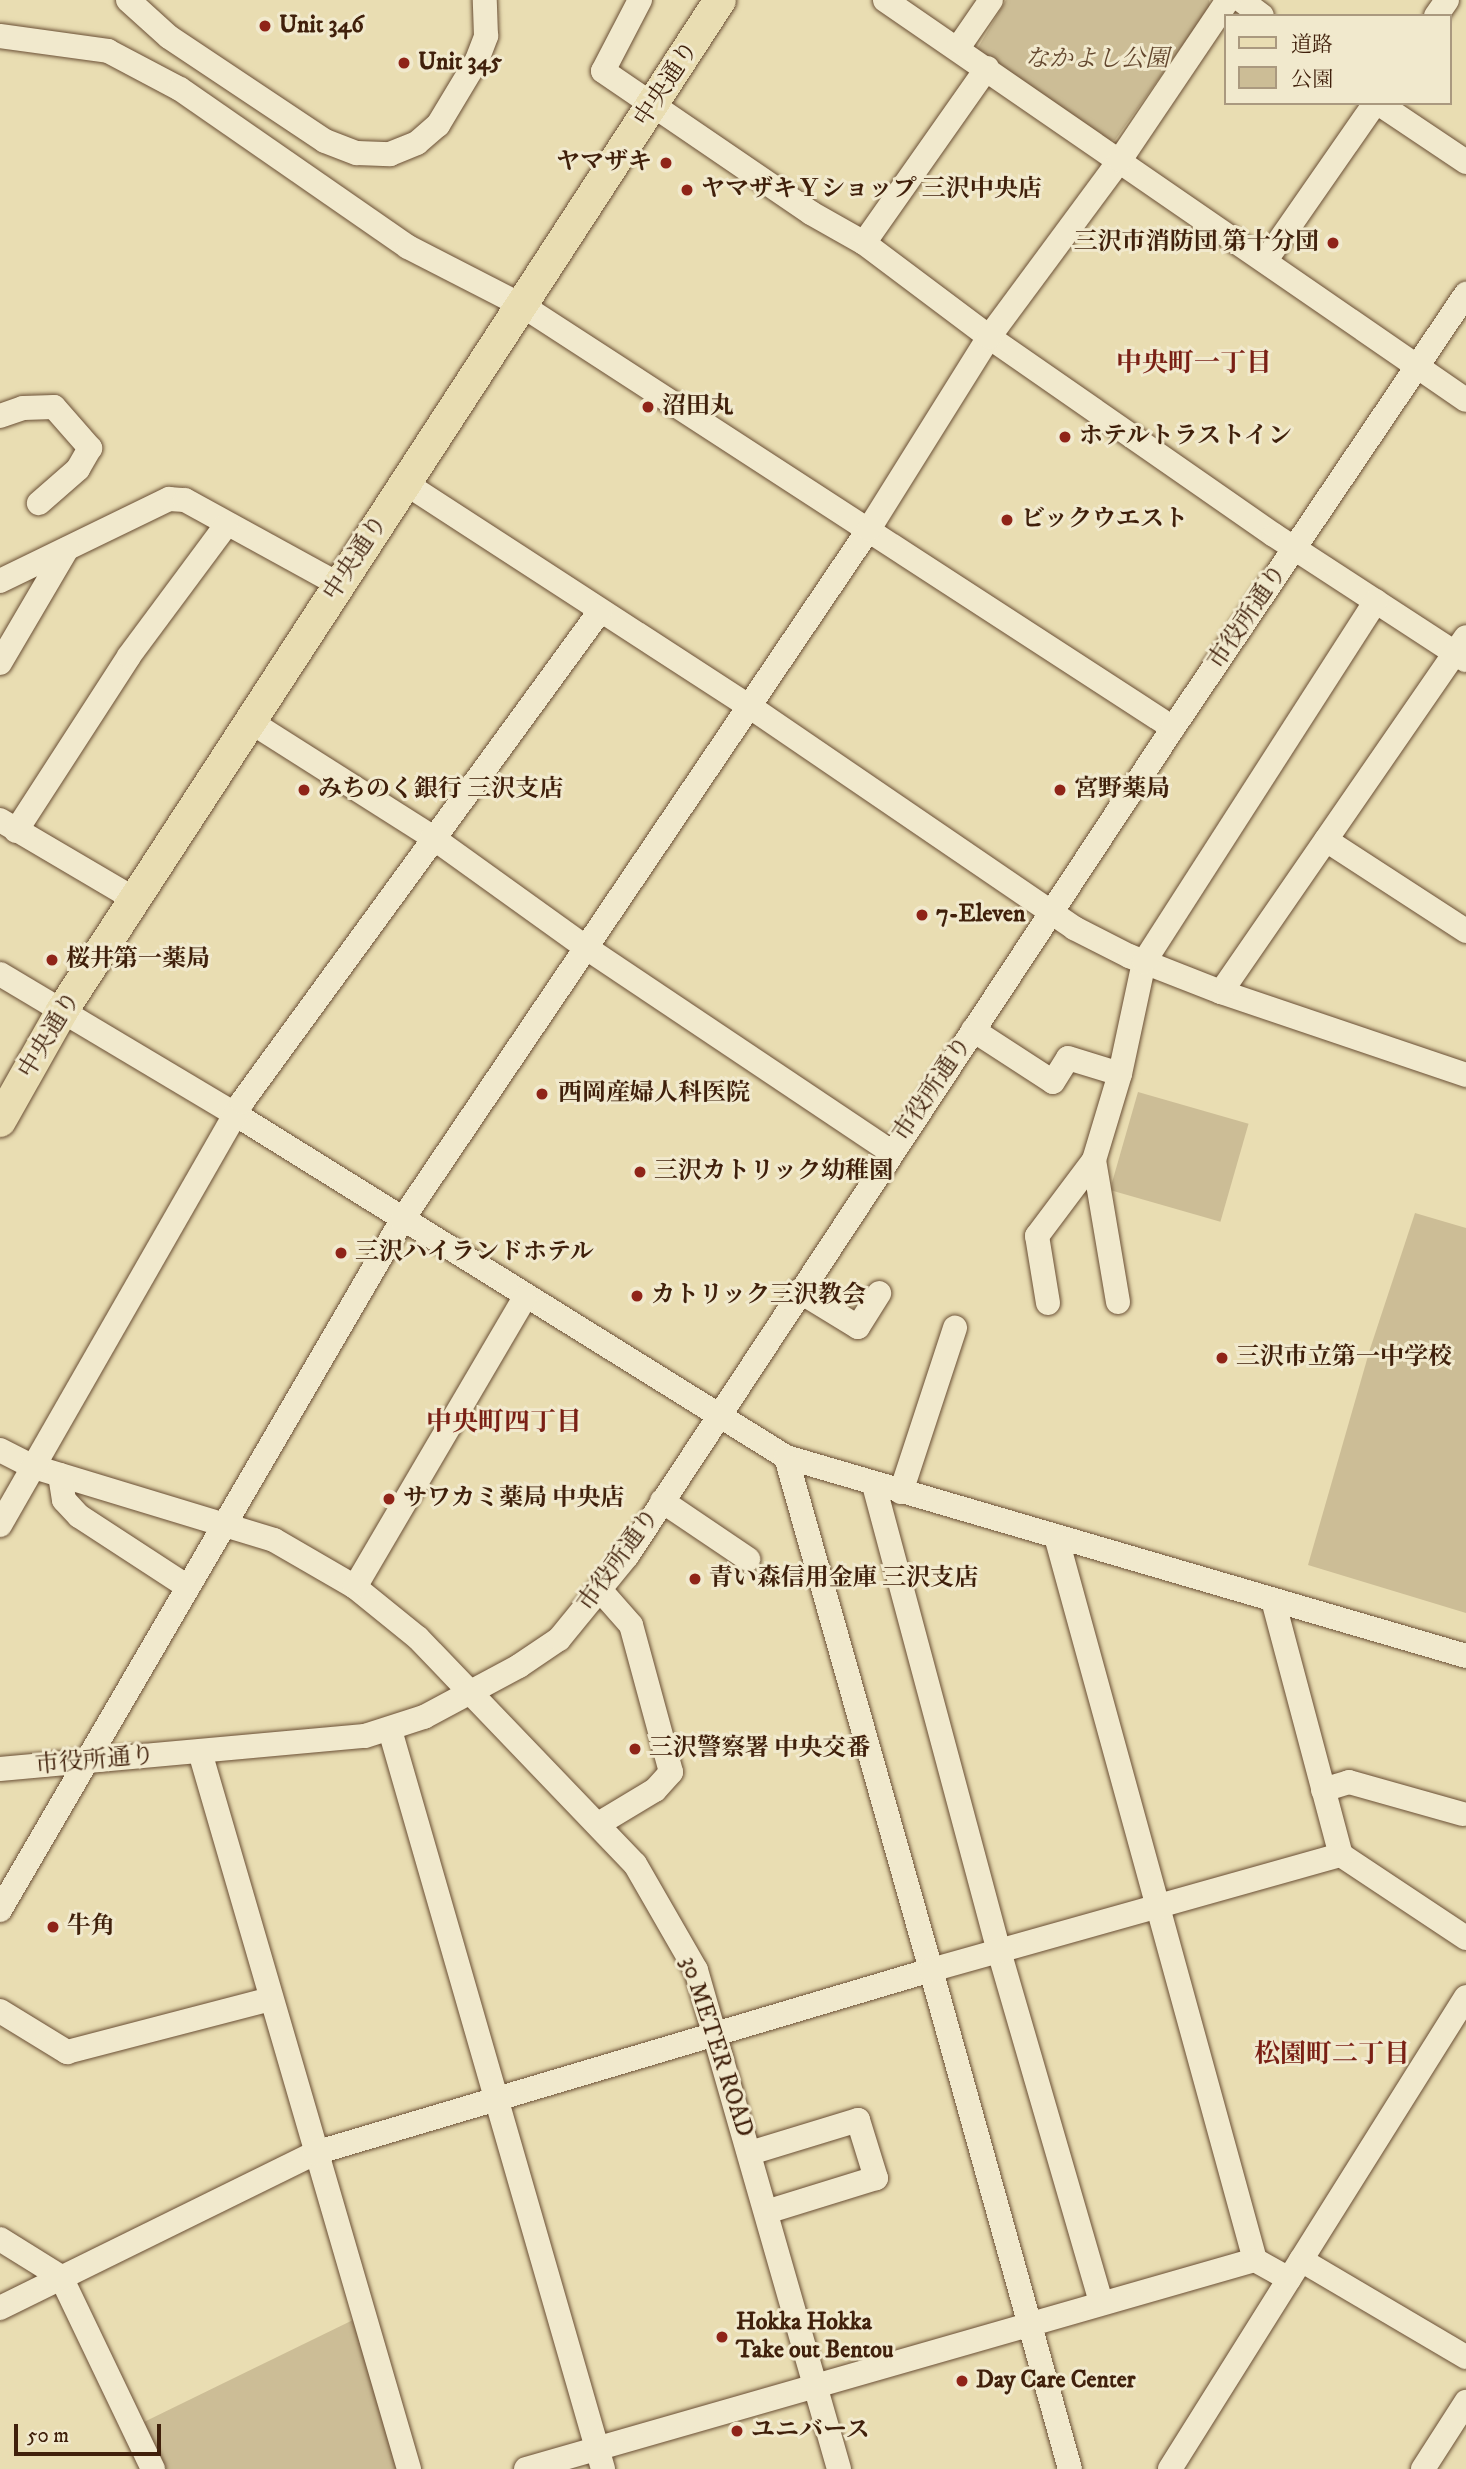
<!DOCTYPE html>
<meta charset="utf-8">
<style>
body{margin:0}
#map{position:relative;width:1466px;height:2469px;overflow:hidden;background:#e9ddb2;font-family:"IM FELL DW Pica","Noto Serif JP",serif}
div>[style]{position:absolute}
.green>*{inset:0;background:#ccbd96;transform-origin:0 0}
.roads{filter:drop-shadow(0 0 2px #6a4f35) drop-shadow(0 0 2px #6a4f35)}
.minor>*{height:24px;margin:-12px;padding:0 12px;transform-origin:12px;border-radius:12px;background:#f1e9cd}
.major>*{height:32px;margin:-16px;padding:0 16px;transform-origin:16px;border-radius:16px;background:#e9ddb2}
.dots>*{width:19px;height:19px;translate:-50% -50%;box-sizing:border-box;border:4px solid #f1e9cd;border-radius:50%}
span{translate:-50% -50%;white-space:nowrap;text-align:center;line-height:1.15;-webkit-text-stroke:6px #f1e9cd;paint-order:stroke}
.poi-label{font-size:24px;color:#40200b;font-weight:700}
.left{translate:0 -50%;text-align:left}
.right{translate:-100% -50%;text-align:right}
.park-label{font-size:24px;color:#63472e;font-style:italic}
.street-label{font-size:24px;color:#40200b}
.neighbourhood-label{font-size:26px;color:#7a1f14;font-weight:700}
.legend{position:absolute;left:1224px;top:14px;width:228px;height:91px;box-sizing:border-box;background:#f1e9cd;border:2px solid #aa997f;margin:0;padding:9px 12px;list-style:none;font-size:21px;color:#40200b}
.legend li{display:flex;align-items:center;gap:14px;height:35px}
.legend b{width:35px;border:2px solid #aa997f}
.scale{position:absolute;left:14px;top:2424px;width:147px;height:32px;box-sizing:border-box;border:4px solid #40200b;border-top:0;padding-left:9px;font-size:21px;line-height:24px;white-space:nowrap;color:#40200b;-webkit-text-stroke:5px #f1e9cd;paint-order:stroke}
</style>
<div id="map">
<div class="green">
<i style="clip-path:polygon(1006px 0,1209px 0,1210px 7px,1115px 140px,1107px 141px,976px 51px)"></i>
<i style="left:1138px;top:1092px;width:115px;height:102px;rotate:16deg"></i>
<i style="clip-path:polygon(1415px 1213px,1466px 1228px,1466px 1613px,1308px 1565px,1370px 1349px)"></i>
<i style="clip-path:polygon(353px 2320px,397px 2469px,166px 2469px,144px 2422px)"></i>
</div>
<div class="roads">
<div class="minor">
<i style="left:128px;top:0;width:55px;rotate:42.1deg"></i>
<i style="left:169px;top:37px;width:187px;rotate:33.7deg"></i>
<i style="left:325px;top:141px;width:34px;rotate:21deg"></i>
<i style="left:357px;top:153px;width:33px;rotate:2deg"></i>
<i style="left:390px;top:154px;width:29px;rotate:-22deg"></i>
<i style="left:417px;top:143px;width:28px;rotate:-41deg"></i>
<i style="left:438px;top:125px;width:76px;rotate:-59deg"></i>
<i style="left:477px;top:60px;width:26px;rotate:-69deg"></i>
<i style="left:486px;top:36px;width:36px;rotate:-92deg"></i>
<i style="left:640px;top:0;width:80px;rotate:117.5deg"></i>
<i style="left:603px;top:71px;width:252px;rotate:34.3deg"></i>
<i style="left:811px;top:213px;width:61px;rotate:29.5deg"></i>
<i style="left:864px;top:243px;width:156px;rotate:36.9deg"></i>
<i style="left:989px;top:337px;width:347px;rotate:34.8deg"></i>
<i style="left:1274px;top:535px;width:229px;rotate:33.1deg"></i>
<i style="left:885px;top:0;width:705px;rotate:34.55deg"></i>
<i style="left:1241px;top:0;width:26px;rotate:37deg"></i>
<i style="left:1436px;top:16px;width:19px;rotate:-55deg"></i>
<i style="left:0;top:36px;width:109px;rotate:7.9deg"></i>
<i style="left:108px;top:51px;width:81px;rotate:27.8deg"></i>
<i style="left:180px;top:89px;width:277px;rotate:34.7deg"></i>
<i style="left:408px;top:247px;width:129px;rotate:27.2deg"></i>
<i style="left:523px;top:306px;width:775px;rotate:32.99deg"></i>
<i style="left:958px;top:48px;width:58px;rotate:-55.5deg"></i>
<i style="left:1378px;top:103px;width:106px;rotate:33.8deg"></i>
<i style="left:864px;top:243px;width:214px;rotate:-54.9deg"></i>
<i style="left:1266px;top:260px;width:191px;rotate:-55.2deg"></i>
<i style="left:0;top:416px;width:24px;rotate:-19deg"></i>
<i style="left:23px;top:408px;width:31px;rotate:-2deg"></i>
<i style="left:54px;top:407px;width:55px;rotate:48.7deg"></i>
<i style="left:90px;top:448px;width:24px;rotate:120deg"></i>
<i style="left:78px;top:469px;width:52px;rotate:138.9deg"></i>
<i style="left:405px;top:483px;width:410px;rotate:33deg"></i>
<i style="left:749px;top:706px;width:394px;rotate:34.3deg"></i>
<i style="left:1074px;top:928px;width:62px;rotate:27deg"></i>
<i style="left:1129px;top:956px;width:99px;rotate:21.4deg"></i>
<i style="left:1221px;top:992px;width:259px;rotate:18.7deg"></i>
<i style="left:0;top:581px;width:188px;rotate:-25.9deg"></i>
<i style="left:169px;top:499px;width:16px;rotate:4deg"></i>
<i style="left:185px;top:500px;width:175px;rotate:28.8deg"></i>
<i style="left:0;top:663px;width:132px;rotate:-59.6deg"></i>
<i style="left:251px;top:722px;width:214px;rotate:32.4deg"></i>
<i style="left:432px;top:837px;width:192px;rotate:35.7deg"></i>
<i style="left:588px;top:949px;width:365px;rotate:33.8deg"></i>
<i style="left:0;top:820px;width:158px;rotate:30.5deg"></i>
<i style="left:16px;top:831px;width:208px;rotate:-57.1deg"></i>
<i style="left:129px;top:656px;width:164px;rotate:-53.4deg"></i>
<i style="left:1326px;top:840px;width:167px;rotate:33deg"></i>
<i style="left:0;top:974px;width:274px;rotate:30.8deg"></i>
<i style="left:235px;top:1114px;width:649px;rotate:31.9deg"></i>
<i style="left:786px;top:1457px;width:709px;rotate:16.31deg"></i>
<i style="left:1221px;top:992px;width:431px;rotate:-55.4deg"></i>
<i style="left:973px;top:1030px;width:95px;rotate:33deg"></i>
<i style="left:1053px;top:1082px;width:28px;rotate:-58deg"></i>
<i style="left:1068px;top:1058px;width:54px;rotate:17.1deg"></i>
<i style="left:799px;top:1291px;width:69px;rotate:31.4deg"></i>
<i style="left:858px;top:1327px;width:40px;rotate:-58deg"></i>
<i style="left:1118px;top:1302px;width:144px;rotate:-99.6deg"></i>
<i style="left:1094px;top:1160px;width:90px;rotate:-73.2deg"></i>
<i style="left:1120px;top:1074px;width:115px;rotate:-77.9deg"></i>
<i style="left:1144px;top:962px;width:429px;rotate:-57.3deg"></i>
<i style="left:1048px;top:1303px;width:68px;rotate:-99.3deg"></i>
<i style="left:1037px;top:1236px;width:95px;rotate:-53.1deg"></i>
<i style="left:0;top:1450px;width:38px;rotate:27deg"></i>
<i style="left:34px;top:1467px;width:251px;rotate:16.9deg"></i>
<i style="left:274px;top:1540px;width:94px;rotate:30.1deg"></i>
<i style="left:355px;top:1587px;width:81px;rotate:39deg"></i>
<i style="left:418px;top:1638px;width:313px;rotate:46.2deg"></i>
<i style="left:635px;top:1864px;width:122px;rotate:60.1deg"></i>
<i style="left:696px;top:1970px;width:519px;rotate:74.01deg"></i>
<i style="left:60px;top:1475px;width:25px;rotate:81deg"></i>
<i style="left:64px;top:1500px;width:22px;rotate:47deg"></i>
<i style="left:79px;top:1516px;width:130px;rotate:33.1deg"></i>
<i style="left:874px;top:1485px;width:482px;rotate:75deg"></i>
<i style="left:999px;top:1951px;width:366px;rotate:73.8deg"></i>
<i style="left:901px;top:1492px;width:173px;rotate:-71.8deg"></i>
<i style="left:662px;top:1501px;width:104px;rotate:34deg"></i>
<i style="left:0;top:1525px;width:487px;rotate:-60.2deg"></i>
<i style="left:242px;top:1102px;width:608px;rotate:-53.9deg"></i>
<i style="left:1056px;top:1536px;width:751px;rotate:74.63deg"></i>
<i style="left:355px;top:1587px;width:336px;rotate:-59.6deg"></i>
<i style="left:1273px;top:1600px;width:264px;rotate:75.1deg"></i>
<i style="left:1341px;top:1855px;width:150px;rotate:33.6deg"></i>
<i style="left:390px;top:1730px;width:769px;rotate:73.92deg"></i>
<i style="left:200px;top:1752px;width:747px;rotate:73.75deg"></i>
<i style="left:0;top:1769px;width:366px;rotate:-5.2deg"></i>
<i style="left:365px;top:1736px;width:62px;rotate:-17.9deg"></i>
<i style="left:424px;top:1717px;width:108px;rotate:-28.2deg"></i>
<i style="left:519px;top:1666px;width:48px;rotate:-34deg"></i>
<i style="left:559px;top:1639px;width:107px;rotate:-50.7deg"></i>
<i style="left:627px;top:1556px;width:992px;rotate:-56.6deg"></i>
<i style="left:1173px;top:728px;width:524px;rotate:-55.98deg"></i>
<i style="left:1323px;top:1790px;width:27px;rotate:-17deg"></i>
<i style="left:1349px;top:1782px;width:118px;rotate:15.7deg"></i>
<i style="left:600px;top:1823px;width:64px;rotate:-31deg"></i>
<i style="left:655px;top:1790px;width:24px;rotate:-48deg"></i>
<i style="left:671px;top:1772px;width:152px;rotate:-105.2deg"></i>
<i style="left:631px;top:1625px;width:45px;rotate:-131.4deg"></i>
<i style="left:0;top:1910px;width:799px;rotate:-59.77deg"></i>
<i style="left:402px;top:1220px;width:834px;rotate:-55.95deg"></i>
<i style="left:869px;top:529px;width:226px;rotate:-58deg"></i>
<i style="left:989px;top:337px;width:220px;rotate:-53.5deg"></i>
<i style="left:1120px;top:160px;width:193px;rotate:-56deg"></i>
<i style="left:0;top:2011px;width:79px;rotate:31.5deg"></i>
<i style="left:67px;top:2052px;width:210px;rotate:-14.6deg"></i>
<i style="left:750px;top:2153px;width:113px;rotate:-17deg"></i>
<i style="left:858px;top:2120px;width:61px;rotate:72.8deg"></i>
<i style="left:876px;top:2178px;width:115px;rotate:162.8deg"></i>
<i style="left:0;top:2239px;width:72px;rotate:31.9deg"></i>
<i style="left:61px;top:2277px;width:213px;rotate:64.4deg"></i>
<i style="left:1301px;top:2260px;width:191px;rotate:30.5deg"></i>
<i style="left:0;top:2308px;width:351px;rotate:-26.2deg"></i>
<i style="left:315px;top:2153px;width:643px;rotate:-16.55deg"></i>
<i style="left:931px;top:1970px;width:533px;rotate:-105.78deg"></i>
<i style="left:526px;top:2469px;width:758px;rotate:-16deg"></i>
<i style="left:1255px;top:2260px;width:39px;rotate:29deg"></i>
<i style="left:1070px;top:2469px;width:518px;rotate:-105.57deg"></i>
<i style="left:931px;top:1970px;width:426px;rotate:-15.7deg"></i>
<i style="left:1170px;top:2469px;width:557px;rotate:-57.91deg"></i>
<i style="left:1423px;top:2469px;width:80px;rotate:-57.3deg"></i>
</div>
<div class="major">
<i style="left:0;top:1121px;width:126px;rotate:-60.6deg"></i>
<i style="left:62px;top:1011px;width:1206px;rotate:-56.94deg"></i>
</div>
</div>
<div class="dots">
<i style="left:265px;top:26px;background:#8f2418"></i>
<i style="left:404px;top:63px;background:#8f2418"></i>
<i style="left:666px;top:163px;background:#8f2418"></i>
<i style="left:687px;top:190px;background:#8f2418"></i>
<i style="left:1333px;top:243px;background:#8f2418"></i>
<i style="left:648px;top:407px;background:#8f2418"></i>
<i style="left:1065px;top:437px;background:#8f2418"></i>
<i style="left:1007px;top:520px;background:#8f2418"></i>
<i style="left:304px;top:790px;background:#8f2418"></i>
<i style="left:1060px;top:790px;background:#8f2418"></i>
<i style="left:922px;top:915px;background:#8f2418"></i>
<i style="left:52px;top:960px;background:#8f2418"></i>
<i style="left:542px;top:1094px;background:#8f2418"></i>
<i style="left:640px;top:1172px;background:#8f2418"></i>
<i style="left:341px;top:1253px;background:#8f2418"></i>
<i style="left:637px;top:1296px;background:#8f2418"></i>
<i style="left:1222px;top:1358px;background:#8f2418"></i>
<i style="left:389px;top:1499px;background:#8f2418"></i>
<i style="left:695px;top:1579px;background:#8f2418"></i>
<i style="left:635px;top:1749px;background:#8f2418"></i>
<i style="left:53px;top:1927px;background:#8f2418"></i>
<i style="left:722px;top:2337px;background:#8f2418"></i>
<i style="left:962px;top:2381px;background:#8f2418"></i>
<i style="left:737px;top:2431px;background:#8f2418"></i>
</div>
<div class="poi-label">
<span class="left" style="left:279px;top:26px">Unit 346</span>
<span class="left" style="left:418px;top:63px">Unit 345</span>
<span class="right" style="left:652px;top:163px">ヤマザキ</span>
<span class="left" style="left:701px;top:190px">ヤマザキＹショップ 三沢中央店</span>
<span class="right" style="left:1319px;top:243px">三沢市消防団 第十分団</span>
<span class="left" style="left:662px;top:407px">沼田丸</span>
<span class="left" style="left:1079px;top:437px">ホテルトラストイン</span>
<span class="left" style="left:1021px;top:520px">ビックウエスト</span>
<span class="left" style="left:318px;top:790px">みちのく銀行 三沢支店</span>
<span class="left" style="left:1074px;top:790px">宮野薬局</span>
<span class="left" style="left:936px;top:915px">7-Eleven</span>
<span class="left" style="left:66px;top:960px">桜井第一薬局</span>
<span class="left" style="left:558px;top:1094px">西岡産婦人科医院</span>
<span class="left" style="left:654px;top:1172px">三沢カトリック幼稚園</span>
<span class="left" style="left:355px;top:1253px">三沢ハイランドホテル</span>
<span class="left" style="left:651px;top:1296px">カトリック三沢教会</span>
<span class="left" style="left:1236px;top:1358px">三沢市立第一中学校</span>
<span class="left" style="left:403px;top:1499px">サワカミ薬局 中央店</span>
<span class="left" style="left:709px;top:1579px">青い森信用金庫 三沢支店</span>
<span class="left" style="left:649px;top:1749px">三沢警察署 中央交番</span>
<span class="left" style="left:67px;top:1927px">牛角</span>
<span class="left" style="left:736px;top:2337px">Hokka Hokka<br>Take out Bentou</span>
<span class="left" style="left:976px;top:2381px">Day Care Center</span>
<span class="left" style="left:751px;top:2431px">ユニバース</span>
</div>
<div class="park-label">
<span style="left:1097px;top:60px">なかよし公園</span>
</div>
<div class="street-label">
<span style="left:667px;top:84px;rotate:-57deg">中央通り</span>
<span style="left:356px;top:558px;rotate:-57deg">中央通り</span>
<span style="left:1248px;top:617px;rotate:-56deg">市役所通り</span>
<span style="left:50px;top:1035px;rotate:-59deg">中央通り</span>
<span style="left:933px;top:1089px;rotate:-56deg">市役所通り</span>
<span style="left:619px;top:1560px;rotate:-54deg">市役所通り</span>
<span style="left:95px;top:1761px;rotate:-5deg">市役所通り</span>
<span style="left:716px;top:2047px;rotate:72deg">30 METER ROAD</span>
</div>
<div class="neighbourhood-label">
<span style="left:1194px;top:364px">中央町一丁目</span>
<span style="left:504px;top:1423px">中央町四丁目</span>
<span style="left:1332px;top:2055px">松園町二丁目</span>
</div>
<ul class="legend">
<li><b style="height:9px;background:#e9ddb2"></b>道路</li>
<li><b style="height:19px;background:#ccbd96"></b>公園</li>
</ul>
<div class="scale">50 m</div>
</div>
